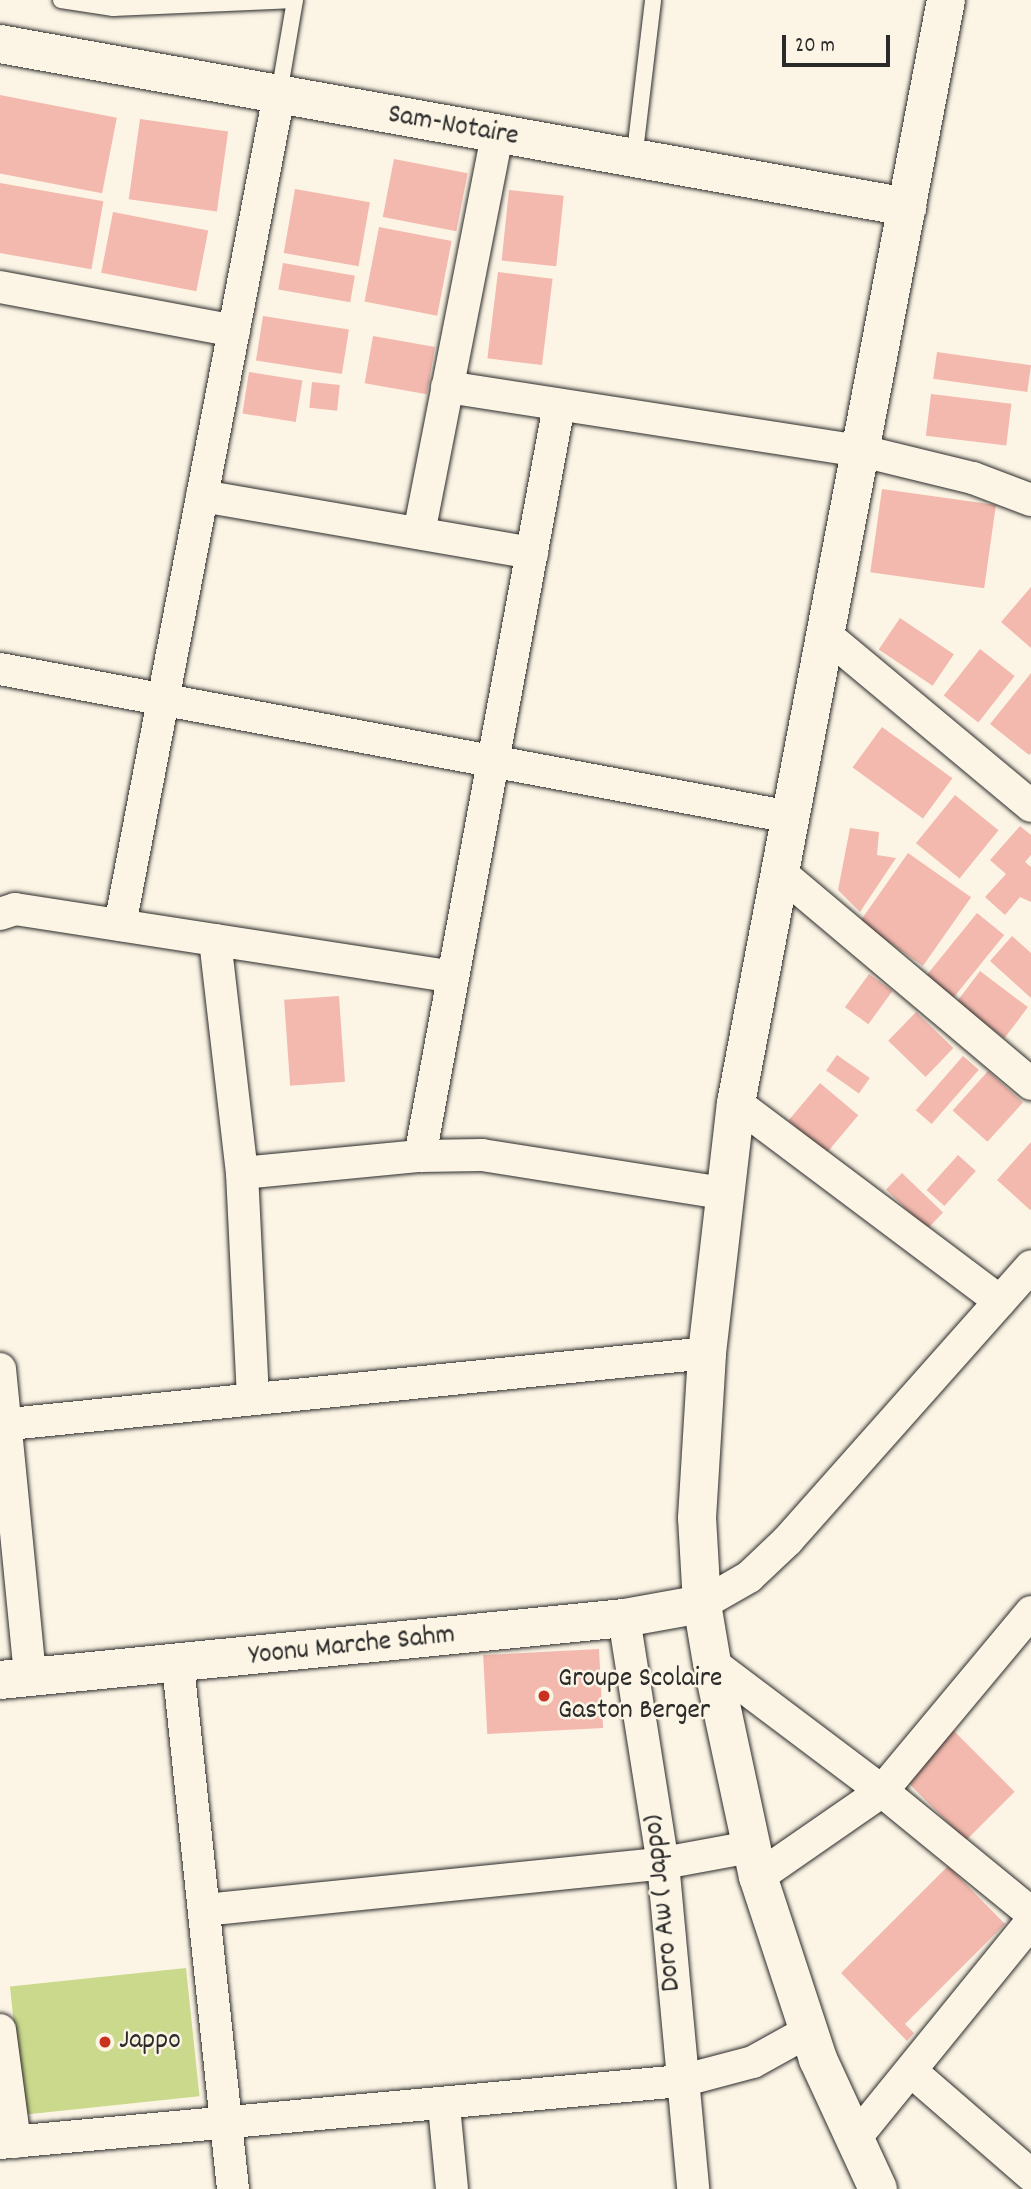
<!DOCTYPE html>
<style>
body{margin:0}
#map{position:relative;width:1031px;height:2189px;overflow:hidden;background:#fcf5e5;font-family:Dekko,sans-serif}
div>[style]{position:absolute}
.green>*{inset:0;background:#cbd98d;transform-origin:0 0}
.building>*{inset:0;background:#f3b9ae;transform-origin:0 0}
.roads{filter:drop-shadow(0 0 2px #2b2b2b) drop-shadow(0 0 2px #2b2b2b)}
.lane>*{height:16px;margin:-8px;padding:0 8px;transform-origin:8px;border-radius:8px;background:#fcf5e5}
.street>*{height:32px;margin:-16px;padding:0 16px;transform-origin:16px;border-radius:16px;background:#fcf5e5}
.secondary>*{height:38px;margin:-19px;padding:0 19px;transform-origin:19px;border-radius:19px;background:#fcf5e5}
.dots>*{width:19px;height:19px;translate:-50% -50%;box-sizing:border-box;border:4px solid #fcf5e5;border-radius:50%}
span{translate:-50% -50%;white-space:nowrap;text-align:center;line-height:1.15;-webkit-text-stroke:5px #fcf5e5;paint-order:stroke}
.street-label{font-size:28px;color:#2b2b2b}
.poi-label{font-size:28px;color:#2b2b2b}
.left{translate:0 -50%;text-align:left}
.scale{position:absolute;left:782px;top:35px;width:108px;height:32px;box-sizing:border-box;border:4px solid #2b2b2b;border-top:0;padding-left:9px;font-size:21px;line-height:24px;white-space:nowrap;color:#2b2b2b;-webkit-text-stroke:5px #fcf5e5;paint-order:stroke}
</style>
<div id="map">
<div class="green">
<i style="left:186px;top:1968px;width:129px;height:177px;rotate:84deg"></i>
</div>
<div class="building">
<i style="left:0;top:95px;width:119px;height:77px;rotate:11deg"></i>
<i style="left:140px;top:119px;width:89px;height:81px;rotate:8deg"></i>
<i style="left:394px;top:159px;width:75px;height:59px;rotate:11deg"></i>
<i style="left:0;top:183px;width:105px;height:69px;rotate:10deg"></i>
<i style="left:295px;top:189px;width:76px;height:65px;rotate:10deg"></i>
<i style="left:509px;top:190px;width:55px;height:71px;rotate:6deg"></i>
<i style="left:113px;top:212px;width:97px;height:62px;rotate:11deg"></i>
<i style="left:379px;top:227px;width:74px;height:76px;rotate:11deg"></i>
<i style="left:283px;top:263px;width:73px;height:27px;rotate:10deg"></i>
<i style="left:498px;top:272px;width:55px;height:87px;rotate:7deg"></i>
<i style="left:263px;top:316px;width:87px;height:45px;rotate:9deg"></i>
<i style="left:373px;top:336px;width:63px;height:48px;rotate:10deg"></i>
<i style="left:937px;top:352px;width:95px;height:27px;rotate:8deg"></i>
<i style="left:249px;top:372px;width:54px;height:42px;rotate:9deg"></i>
<i style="left:312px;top:382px;width:28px;height:26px;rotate:6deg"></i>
<i style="left:931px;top:394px;width:81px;height:42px;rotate:7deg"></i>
<i style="left:882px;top:489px;width:115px;height:84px;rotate:8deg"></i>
<i style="clip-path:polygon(1031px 587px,1031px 648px,1001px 622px)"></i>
<i style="left:900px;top:618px;width:65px;height:38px;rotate:34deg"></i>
<i style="left:980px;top:649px;width:44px;height:59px;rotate:38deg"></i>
<i style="clip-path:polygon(1031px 673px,1031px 753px,1029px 755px,990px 724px)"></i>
<i style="left:882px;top:727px;width:87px;height:50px;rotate:36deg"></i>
<i style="left:955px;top:795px;width:56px;height:62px;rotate:39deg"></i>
<i style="clip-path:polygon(1020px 826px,1031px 835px,1031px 855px,1025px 862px,1031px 867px,1031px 902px,1020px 897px,1005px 915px,985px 897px,1006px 874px,990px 860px)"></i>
<i style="clip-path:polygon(850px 828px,879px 832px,877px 855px,896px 858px,860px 912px,838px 890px)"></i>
<i style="left:908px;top:853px;width:77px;height:84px;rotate:35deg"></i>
<i style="left:977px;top:913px;width:35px;height:83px;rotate:39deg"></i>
<i style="clip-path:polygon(1012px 936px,1031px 953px,1031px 998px,990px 961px)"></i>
<i style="left:980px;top:971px;width:60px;height:39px;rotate:37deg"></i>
<i style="left:869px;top:974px;width:29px;height:41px;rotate:36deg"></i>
<i style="left:339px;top:996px;width:86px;height:55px;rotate:86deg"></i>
<i style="left:916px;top:1012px;width:52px;height:40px;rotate:44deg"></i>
<i style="left:837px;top:1055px;width:40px;height:19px;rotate:35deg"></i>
<i style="left:963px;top:1056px;width:21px;height:72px;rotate:41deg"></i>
<i style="left:988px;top:1071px;width:47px;height:53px;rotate:42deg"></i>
<i style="left:820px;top:1083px;width:50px;height:49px;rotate:40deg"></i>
<i style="clip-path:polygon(1031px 1142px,1031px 1209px,1030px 1210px,997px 1180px)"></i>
<i style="left:958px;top:1155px;width:24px;height:47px;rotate:42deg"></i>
<i style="left:902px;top:1173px;width:57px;height:23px;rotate:44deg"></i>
<i style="left:599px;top:1649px;width:79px;height:116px;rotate:87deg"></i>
<i style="left:951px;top:1728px;width:90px;height:69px;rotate:45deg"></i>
<i style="clip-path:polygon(948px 1866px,1005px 1924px,905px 2024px,914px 2033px,907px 2041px,841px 1973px)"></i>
</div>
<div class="roads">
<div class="lane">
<i style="left:61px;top:0;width:53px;rotate:8.7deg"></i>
<i style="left:113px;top:8px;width:182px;rotate:-2.5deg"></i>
<i style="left:295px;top:0;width:95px;rotate:99.7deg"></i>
<i style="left:634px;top:160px;width:161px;rotate:-83.2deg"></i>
</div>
<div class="street">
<i style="left:0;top:287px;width:238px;rotate:10.6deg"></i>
<i style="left:447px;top:387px;width:420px;rotate:8.8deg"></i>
<i style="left:862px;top:451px;width:114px;rotate:13.7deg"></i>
<i style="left:973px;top:478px;width:62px;rotate:20.8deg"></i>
<i style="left:202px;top:496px;width:335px;rotate:9.8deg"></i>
<i style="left:419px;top:533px;width:406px;rotate:-78.9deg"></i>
<i style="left:826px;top:635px;width:267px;rotate:39.8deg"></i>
<i style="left:0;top:669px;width:804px;rotate:10.61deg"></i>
<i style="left:782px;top:874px;width:326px;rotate:40.1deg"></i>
<i style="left:0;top:914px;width:16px;rotate:-18deg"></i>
<i style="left:15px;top:909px;width:443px;rotate:8.8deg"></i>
<i style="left:120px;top:925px;width:845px;rotate:-79.16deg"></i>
<i style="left:215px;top:940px;width:235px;rotate:83.4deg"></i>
<i style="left:242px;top:1173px;width:225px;rotate:87.2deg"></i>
<i style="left:736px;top:1103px;width:330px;rotate:36.9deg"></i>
<i style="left:420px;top:1156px;width:764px;rotate:-79.51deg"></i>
<i style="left:242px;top:1173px;width:179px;rotate:-5.5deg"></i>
<i style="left:420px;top:1156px;width:62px;rotate:-0.9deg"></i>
<i style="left:482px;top:1155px;width:244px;rotate:9deg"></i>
<i style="left:0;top:1369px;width:309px;rotate:84.4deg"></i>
<i style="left:0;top:1425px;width:711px;rotate:-5.81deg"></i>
<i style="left:702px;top:1604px;width:54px;rotate:-29.9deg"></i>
<i style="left:749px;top:1577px;width:54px;rotate:-43.5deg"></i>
<i style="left:788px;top:1540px;width:366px;rotate:-48.4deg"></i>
<i style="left:624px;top:1618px;width:248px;rotate:81deg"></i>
<i style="left:663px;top:1863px;width:327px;rotate:84.7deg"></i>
<i style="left:712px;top:1663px;width:213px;rotate:37deg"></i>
<i style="left:882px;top:1791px;width:193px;rotate:39.3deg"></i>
<i style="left:178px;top:1665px;width:527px;rotate:84.01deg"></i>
<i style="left:758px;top:1877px;width:151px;rotate:-34.7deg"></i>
<i style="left:882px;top:1791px;width:233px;rotate:-50.2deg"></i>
<i style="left:204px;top:1910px;width:461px;rotate:-5.8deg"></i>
<i style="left:663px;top:1863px;width:88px;rotate:-10.4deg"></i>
<i style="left:0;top:2030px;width:113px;rotate:82.4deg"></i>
<i style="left:911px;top:2071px;width:159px;rotate:40.9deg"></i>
<i style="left:444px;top:2106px;width:83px;rotate:84.5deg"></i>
<i style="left:853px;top:2141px;width:282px;rotate:-50.9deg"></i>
<i style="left:0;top:2143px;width:684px;rotate:-5.2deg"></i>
<i style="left:681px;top:2081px;width:74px;rotate:-14.8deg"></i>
<i style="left:753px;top:2062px;width:64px;rotate:-29deg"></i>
</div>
<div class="secondary">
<i style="left:0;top:44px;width:922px;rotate:10.19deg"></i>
<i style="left:0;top:1680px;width:627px;rotate:-5.67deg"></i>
<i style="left:624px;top:1618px;width:79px;rotate:-10.2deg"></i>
<i style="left:878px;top:2189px;width:143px;rotate:-114.8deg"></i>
<i style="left:818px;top:2059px;width:192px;rotate:-108.2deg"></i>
<i style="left:758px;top:1877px;width:219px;rotate:-102.1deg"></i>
<i style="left:712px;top:1663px;width:60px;rotate:-99.6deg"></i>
<i style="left:702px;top:1604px;width:86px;rotate:-93.3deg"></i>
<i style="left:697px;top:1518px;width:165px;rotate:-86.5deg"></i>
<i style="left:707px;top:1353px;width:252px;rotate:-83.4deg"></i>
<i style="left:736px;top:1103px;width:1123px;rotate:-79.22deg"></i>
</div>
</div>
<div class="dots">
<i style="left:544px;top:1696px;background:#c8321e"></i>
<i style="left:105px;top:2042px;background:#c8321e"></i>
</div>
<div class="street-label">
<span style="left:453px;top:127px;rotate:10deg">Sam-Notaire</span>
<span style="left:352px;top:1647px;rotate:-6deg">Yoonu Marche Sahm</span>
<span style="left:664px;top:1903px;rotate:-96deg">Doro Aw ( Jappo)</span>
</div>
<div class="poi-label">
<span class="left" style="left:558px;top:1696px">Groupe Scolaire<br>Gaston Berger</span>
<span class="left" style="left:119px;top:2042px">Jappo</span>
</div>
<div class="scale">20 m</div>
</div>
